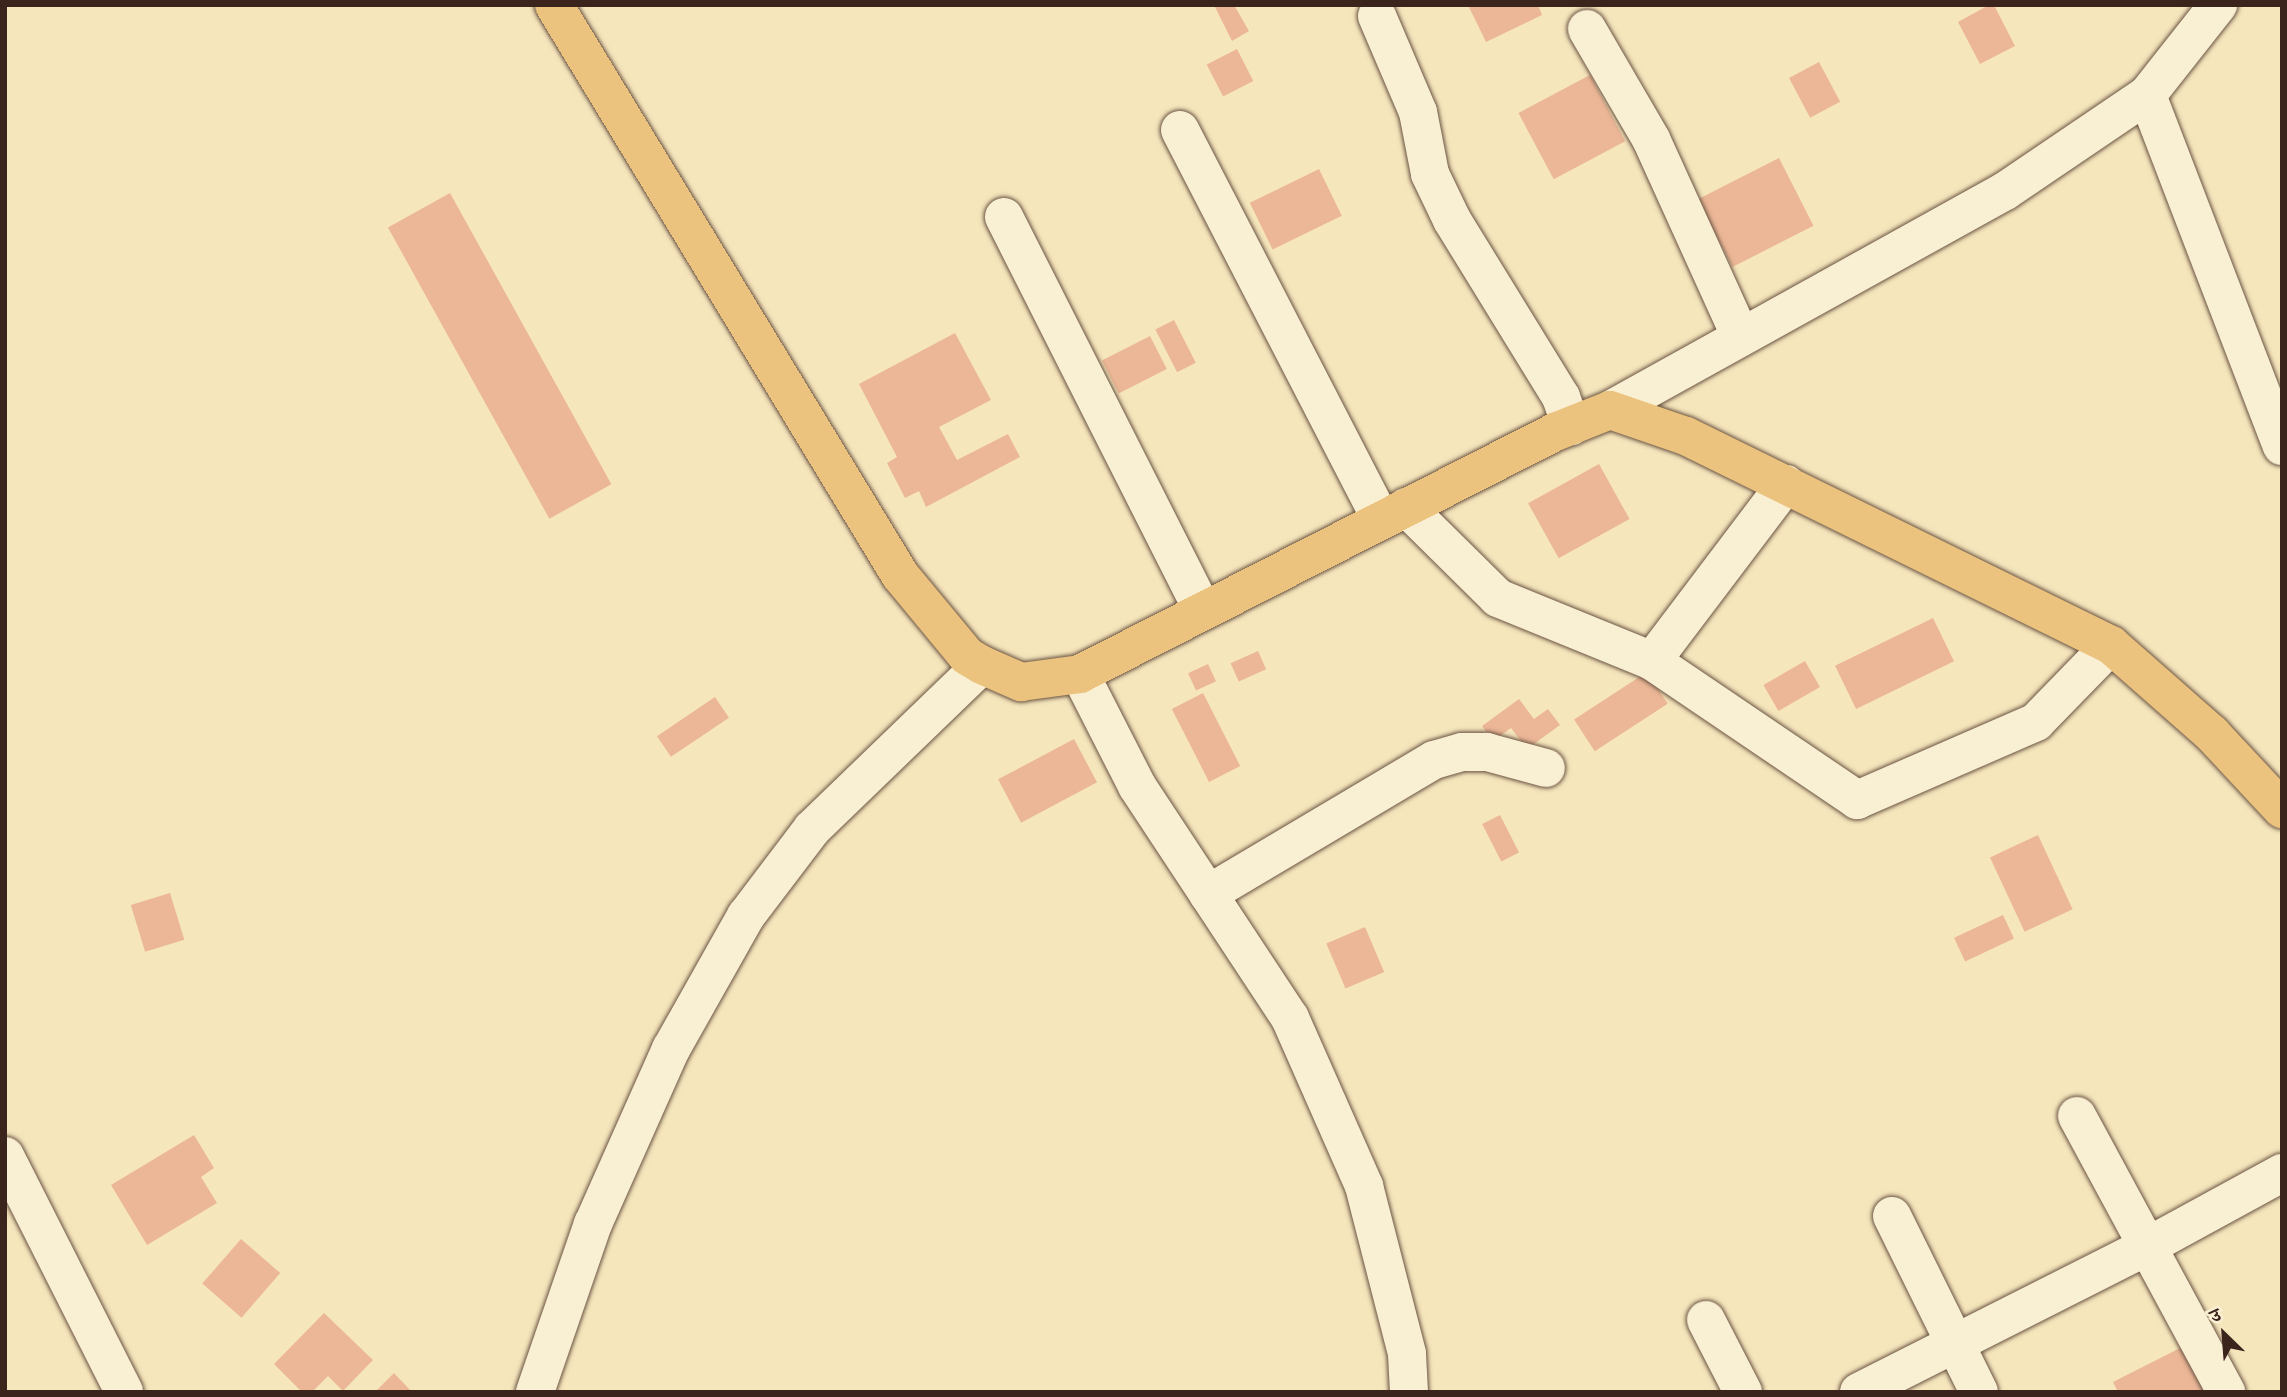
<!DOCTYPE html>
<meta charset="utf-8">
<style>
body{margin:0}
#map{position:relative;width:2287px;height:1397px;overflow:hidden;background:#f6e6bc;font-family:"Gentium Book Plus","Noto Serif Devanagari",serif}
div>[style]{position:absolute}
.building>*{inset:0;background:#ecb797;transform-origin:0 0}
.roads{filter:drop-shadow(0 0 2px #6a5443) drop-shadow(0 0 2px #6a5443)}
.minor>*{height:38px;margin:-19px;padding:0 19px;transform-origin:19px;border-radius:19px;background:#f9efd3}
.major>*{height:38px;margin:-19px;padding:0 19px;transform-origin:19px;border-radius:19px;background:#ebc37e}
span{translate:-50% -50%;white-space:nowrap;text-align:center;line-height:1.15;-webkit-text-stroke:6px #f9efd3;paint-order:stroke}
.frame{position:absolute;inset:0;border:7px solid #3b241b;pointer-events:none}
.north{position:absolute;left:2189px;top:1299px;width:70px;height:70px;-webkit-text-stroke:5px #f9efd3;paint-order:stroke;rotate:335deg;font-size:19px;font-weight:700;line-height:28px;text-align:center;color:#3b241b}
.north::after{content:'';display:block;margin:auto;width:24px;height:32px;background:#3b241b;clip-path:polygon(50% 0,100% 100%,50% 72%,0 100%)}
</style>
<div id="map">
<div class="building">
<i style="clip-path:polygon(1214px 5px,1234px 5px,1249px 31px,1232px 41px)"></i>
<i style="clip-path:polygon(1468px 5px,1538px 5px,1542px 15px,1486px 42px)"></i>
<i style="clip-path:polygon(1989px 5px,1994px 5px,2015px 46px,1980px 64px,1958px 22px)"></i>
<i style="left:1237px;top:49px;width:36px;height:34px;rotate:63deg"></i>
<i style="left:1819px;top:62px;width:45px;height:34px;rotate:62deg"></i>
<i style="left:1590px;top:75px;width:75px;height:81px;rotate:62deg"></i>
<i style="left:1779px;top:158px;width:76px;height:91px;rotate:63deg"></i>
<i style="left:1319px;top:169px;width:52px;height:77px;rotate:64deg"></i>
<i style="left:450px;top:193px;width:333px;height:71px;rotate:61deg"></i>
<i style="left:1174px;top:320px;width:48px;height:21px;rotate:63deg"></i>
<i style="clip-path:polygon(955px 333px,991px 400px,939px 427px,957px 460px,1008px 434px,1020px 457px,926px 507px,919px 491px,905px 498px,887px 463px,897px 457px,859px 384px)"></i>
<i style="left:1150px;top:336px;width:37px;height:54px;rotate:63deg"></i>
<i style="left:1599px;top:464px;width:63px;height:81px;rotate:61deg"></i>
<i style="left:1933px;top:618px;width:48px;height:109px;rotate:64deg"></i>
<i style="left:1258px;top:651px;width:20px;height:30px;rotate:66deg"></i>
<i style="left:1805px;top:661px;width:30px;height:48px;rotate:60deg"></i>
<i style="left:1208px;top:664px;width:19px;height:22px;rotate:65deg"></i>
<i style="left:1647px;top:672px;width:38px;height:87px;rotate:57deg"></i>
<i style="left:1203px;top:693px;width:82px;height:35px;rotate:63deg"></i>
<i style="left:715px;top:697px;width:25px;height:70px;rotate:56deg"></i>
<i style="clip-path:polygon(1519px 699px,1534px 719px,1548px 709px,1560px 725px,1527px 749px,1511px 728px,1493px 741px,1482px 726px)"></i>
<i style="left:1074px;top:739px;width:49px;height:86px;rotate:62deg"></i>
<i style="left:1500px;top:815px;width:42px;height:20px;rotate:63deg"></i>
<i style="left:2038px;top:835px;width:82px;height:53px;rotate:65deg"></i>
<i style="left:170px;top:893px;width:49px;height:41px;rotate:73deg"></i>
<i style="left:2003px;top:915px;width:26px;height:54px;rotate:65deg"></i>
<i style="left:1365px;top:927px;width:49px;height:42px;rotate:67deg"></i>
<i style="clip-path:polygon(194px 1135px,214px 1168px,201px 1177px,217px 1203px,147px 1245px,111px 1185px)"></i>
<i style="left:241px;top:1239px;width:52px;height:59px;rotate:41deg"></i>
<i style="clip-path:polygon(324px 1313px,373px 1360px,343px 1391px,328px 1376px,312px 1392px,302px 1392px,274px 1364px)"></i>
<i style="clip-path:polygon(2190px 1343px,2214px 1392px,2118px 1392px,2113px 1382px)"></i>
<i style="clip-path:polygon(394px 1373px,412px 1392px,375px 1392px)"></i>
</div>
<div class="roads">
<div class="minor">
<i style="left:1377px;top:16px;width:104px;rotate:66.9deg"></i>
<i style="left:1418px;top:112px;width:63px;rotate:79deg"></i>
<i style="left:1430px;top:174px;width:51px;rotate:64.4deg"></i>
<i style="left:1452px;top:220px;width:208px;rotate:58.4deg"></i>
<i style="left:1561px;top:397px;width:31px;rotate:71deg"></i>
<i style="left:1587px;top:29px;width:127px;rotate:59.8deg"></i>
<i style="left:1651px;top:139px;width:217px;rotate:65.6deg"></i>
<i style="left:2147px;top:95px;width:376px;rotate:69deg"></i>
<i style="left:1180px;top:130px;width:439px;rotate:62.7deg"></i>
<i style="left:1004px;top:217px;width:439px;rotate:63.2deg"></i>
<i style="left:1610px;top:410px;width:452px;rotate:-29deg"></i>
<i style="left:2005px;top:191px;width:171px;rotate:-34.1deg"></i>
<i style="left:2147px;top:95px;width:115px;rotate:-51.7deg"></i>
<i style="left:1406px;top:507px;width:129px;rotate:44.7deg"></i>
<i style="left:1498px;top:598px;width:166px;rotate:22.2deg"></i>
<i style="left:1652px;top:661px;width:222px;rotate:-52.9deg"></i>
<i style="left:1652px;top:661px;width:248px;rotate:34.1deg"></i>
<i style="left:1857px;top:800px;width:195px;rotate:-23.5deg"></i>
<i style="left:2036px;top:722px;width:107px;rotate:-45.8deg"></i>
<i style="left:1080px;top:674px;width:126px;rotate:63deg"></i>
<i style="left:1137px;top:786px;width:278px;rotate:56.6deg"></i>
<i style="left:1290px;top:1018px;width:184px;rotate:66.2deg"></i>
<i style="left:1364px;top:1186px;width:173px;rotate:75.6deg"></i>
<i style="left:1407px;top:1354px;width:38px;rotate:87deg"></i>
<i style="left:1208px;top:894px;width:263px;rotate:-30.7deg"></i>
<i style="left:1434px;top:760px;width:29px;rotate:-16deg"></i>
<i style="left:1462px;top:752px;width:25px"></i>
<i style="left:1487px;top:752px;width:61px;rotate:15.2deg"></i>
<i style="left:2077px;top:1116px;width:314px;rotate:61.6deg"></i>
<i style="left:5px;top:1156px;width:264px;rotate:63.2deg"></i>
<i style="left:1892px;top:1216px;width:196px;rotate:63.7deg"></i>
<i style="left:1706px;top:1320px;width:81px;rotate:62.8deg"></i>
<i style="left:535px;top:1392px;width:178px;rotate:-71deg"></i>
<i style="left:593px;top:1224px;width:192px;rotate:-66deg"></i>
<i style="left:671px;top:1049px;width:153px;rotate:-60.6deg"></i>
<i style="left:746px;top:916px;width:109px;rotate:-52.8deg"></i>
<i style="left:812px;top:829px;width:236px;rotate:-44deg"></i>
<i style="left:1859px;top:1392px;width:324px;rotate:-26.8deg"></i>
<i style="left:2148px;top:1246px;width:153px;rotate:-28.6deg"></i>
</div>
<div class="major">
<i style="left:554px;top:5px;width:667px;rotate:58.74deg"></i>
<i style="left:900px;top:575px;width:105px;rotate:50.4deg"></i>
<i style="left:967px;top:656px;width:17px;rotate:31deg"></i>
<i style="left:982px;top:665px;width:43px;rotate:23.6deg"></i>
<i style="left:1021px;top:682px;width:60px;rotate:-7.7deg"></i>
<i style="left:1080px;top:674px;width:533px;rotate:-27deg"></i>
<i style="left:1555px;top:432px;width:59px;rotate:-21.8deg"></i>
<i style="left:1610px;top:410px;width:80px;rotate:18.9deg"></i>
<i style="left:1686px;top:436px;width:474px;rotate:26.2deg"></i>
<i style="left:2111px;top:645px;width:135px;rotate:41.4deg"></i>
<i style="left:2212px;top:734px;width:103px;rotate:47deg"></i>
</div>
</div>
<div class="frame"></div>
<div class="north">उ</div>
</div>
